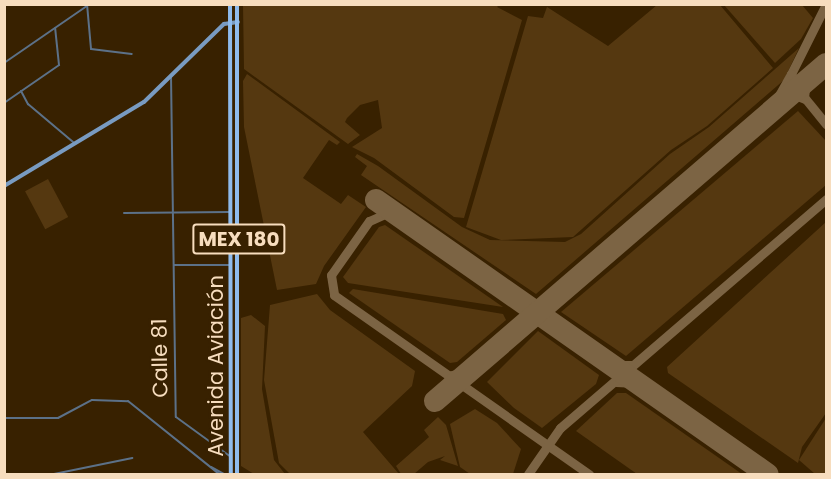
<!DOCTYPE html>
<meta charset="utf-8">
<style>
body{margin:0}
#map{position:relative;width:831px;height:479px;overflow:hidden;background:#382100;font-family:Poppins,sans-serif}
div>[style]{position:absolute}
.green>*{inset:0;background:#553810;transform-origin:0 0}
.taxiway>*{height:9px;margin:-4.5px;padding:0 4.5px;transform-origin:4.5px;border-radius:4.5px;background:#7c6444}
.runway>*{height:22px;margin:-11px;padding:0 11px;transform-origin:11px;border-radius:11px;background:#7c6444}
.minor>*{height:2px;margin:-1px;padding:0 1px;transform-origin:1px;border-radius:1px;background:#5c7188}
.secondary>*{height:4px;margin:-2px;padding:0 2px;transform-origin:2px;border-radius:2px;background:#799bc1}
.primary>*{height:4px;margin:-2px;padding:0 2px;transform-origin:2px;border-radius:2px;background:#8fbbec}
span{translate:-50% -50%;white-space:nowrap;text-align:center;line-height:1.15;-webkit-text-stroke:4.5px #382100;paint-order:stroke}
.shield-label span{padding:2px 4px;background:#382100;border:2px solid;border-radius:4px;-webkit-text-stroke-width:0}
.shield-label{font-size:20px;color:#f7ddbe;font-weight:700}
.street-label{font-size:21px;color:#f7ddbe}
.frame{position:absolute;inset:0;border:6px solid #f7ddbe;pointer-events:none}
</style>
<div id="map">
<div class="green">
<i style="clip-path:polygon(243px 5px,499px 5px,497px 7px,522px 20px,464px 218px,454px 217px,374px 158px,352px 147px,382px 128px,378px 100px,360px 105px,347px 118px,345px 122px,360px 135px,348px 144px,244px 69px)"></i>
<i style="clip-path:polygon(657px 5px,720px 5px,773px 68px,707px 126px,671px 150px,573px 237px,501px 240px,466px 227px,528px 16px,543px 18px,547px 7px,608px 46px)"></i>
<i style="clip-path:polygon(724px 5px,802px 5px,813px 18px,801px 39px,775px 63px)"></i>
<i style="clip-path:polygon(799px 48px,784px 80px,536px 294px,361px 175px,367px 166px,355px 157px,357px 154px,378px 166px,462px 227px,490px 240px,565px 242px,581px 234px,670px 154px,709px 127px)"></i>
<i style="clip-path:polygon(247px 74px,340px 142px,337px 145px,329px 140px,303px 178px,341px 204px,348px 195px,366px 207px,324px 266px,316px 284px,277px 290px,244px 127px,243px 81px)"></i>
<i style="clip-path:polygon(798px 111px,826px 141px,826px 185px,626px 356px,561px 312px)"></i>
<i style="left:48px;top:179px;width:43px;height:26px;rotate:62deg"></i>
<i style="clip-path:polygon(826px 222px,826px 413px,802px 447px,798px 463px,668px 373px,667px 367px)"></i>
<i style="clip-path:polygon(385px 225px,503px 307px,348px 283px,343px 277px,379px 227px)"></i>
<i style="clip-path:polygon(353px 289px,503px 314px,506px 320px,457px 362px,450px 363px,349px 293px)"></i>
<i style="clip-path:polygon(317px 294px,330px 310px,415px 371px,412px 386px,363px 432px,399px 474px,290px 474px,279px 463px,264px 380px,270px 305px)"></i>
<i style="clip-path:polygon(251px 315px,265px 326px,262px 389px,274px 460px,285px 474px,254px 474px,241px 466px,241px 318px)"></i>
<i style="clip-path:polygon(538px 331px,599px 375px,596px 384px,542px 428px,514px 408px,487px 382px)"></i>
<i style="clip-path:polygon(617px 393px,626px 393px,742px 474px,637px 474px,576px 431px)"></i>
<i style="clip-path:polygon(475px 409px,497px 423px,521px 449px,513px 474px,470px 474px,460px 467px,450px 424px)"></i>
<i style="clip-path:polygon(438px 417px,446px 425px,458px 466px,440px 460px,445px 456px,428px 462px,414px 474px,401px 474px,396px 466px,429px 437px,424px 430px)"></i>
<i style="clip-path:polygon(826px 418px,826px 474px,815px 474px,799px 460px)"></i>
</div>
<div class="taxiway">
<i style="left:791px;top:74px;width:78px;rotate:-63.4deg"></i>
<i style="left:806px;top:81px;width:16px;rotate:97deg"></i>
<i style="left:804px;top:97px;width:35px;rotate:51deg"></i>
<i style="left:786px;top:98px;width:9px;rotate:-18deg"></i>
<i style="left:795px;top:95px;width:11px;rotate:22deg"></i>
<i style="left:769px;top:113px;width:45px;rotate:-60.6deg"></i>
<i style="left:791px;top:74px;width:10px;rotate:61deg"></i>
<i style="left:796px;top:83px;width:10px;rotate:-11deg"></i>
<i style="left:402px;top:218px;width:17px;rotate:-167deg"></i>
<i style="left:385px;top:214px;width:17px;rotate:156deg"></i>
<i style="left:369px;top:221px;width:66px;rotate:125.1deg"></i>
<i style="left:331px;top:275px;width:20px;rotate:81deg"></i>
<i style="left:334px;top:295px;width:312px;rotate:35.1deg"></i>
<i style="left:611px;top:365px;width:21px"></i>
<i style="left:448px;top:376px;width:22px;rotate:-13deg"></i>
<i style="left:616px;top:382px;width:21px;rotate:3deg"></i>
<i style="left:528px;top:474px;width:56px;rotate:-55.2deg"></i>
<i style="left:560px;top:428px;width:351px;rotate:-40.7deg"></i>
</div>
<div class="runway">
<i style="left:376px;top:200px;width:478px;rotate:35deg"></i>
<i style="left:435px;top:401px;width:516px;rotate:-40.76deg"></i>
</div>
<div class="minor">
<i style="left:87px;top:4px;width:45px;rotate:84.9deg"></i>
<i style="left:91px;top:49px;width:41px;rotate:7deg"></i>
<i style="left:558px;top:4px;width:1px;rotate:90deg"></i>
<i style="left:4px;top:5px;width:1px;rotate:-45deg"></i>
<i style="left:4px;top:63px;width:101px;rotate:-34.5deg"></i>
<i style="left:171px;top:76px;width:341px;rotate:89.2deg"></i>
<i style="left:176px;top:417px;width:68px;rotate:36deg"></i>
<i style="left:21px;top:91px;width:15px;rotate:62deg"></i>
<i style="left:28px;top:104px;width:59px;rotate:40.2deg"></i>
<i style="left:4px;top:103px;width:67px;rotate:-34.6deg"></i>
<i style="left:59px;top:65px;width:37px;rotate:-96deg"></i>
<i style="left:124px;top:213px;width:105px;rotate:-0.5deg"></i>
<i style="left:174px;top:265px;width:56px"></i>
<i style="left:4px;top:418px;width:54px"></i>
<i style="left:58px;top:418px;width:38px;rotate:-28deg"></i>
<i style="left:92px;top:400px;width:36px;rotate:2deg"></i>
<i style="left:128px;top:401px;width:117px;rotate:38.7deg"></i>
<i style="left:211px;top:467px;width:15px;rotate:28deg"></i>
<i style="left:54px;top:474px;width:80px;rotate:-11.6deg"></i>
</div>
<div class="secondary">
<i style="left:4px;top:186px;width:163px;rotate:-31deg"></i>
<i style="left:144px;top:102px;width:112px;rotate:-44.3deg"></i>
<i style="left:224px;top:24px;width:14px;rotate:-8deg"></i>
</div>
<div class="primary">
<i style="left:230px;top:4px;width:470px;rotate:89.9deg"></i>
<i style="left:237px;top:4px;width:470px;rotate:90deg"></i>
</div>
<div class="shield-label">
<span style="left:239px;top:239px">MEX 180</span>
</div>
<div class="street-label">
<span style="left:160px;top:358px;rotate:-91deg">Calle 81</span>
<span style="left:216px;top:366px;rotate:-90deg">Avenida Aviación</span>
</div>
<div class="frame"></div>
</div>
